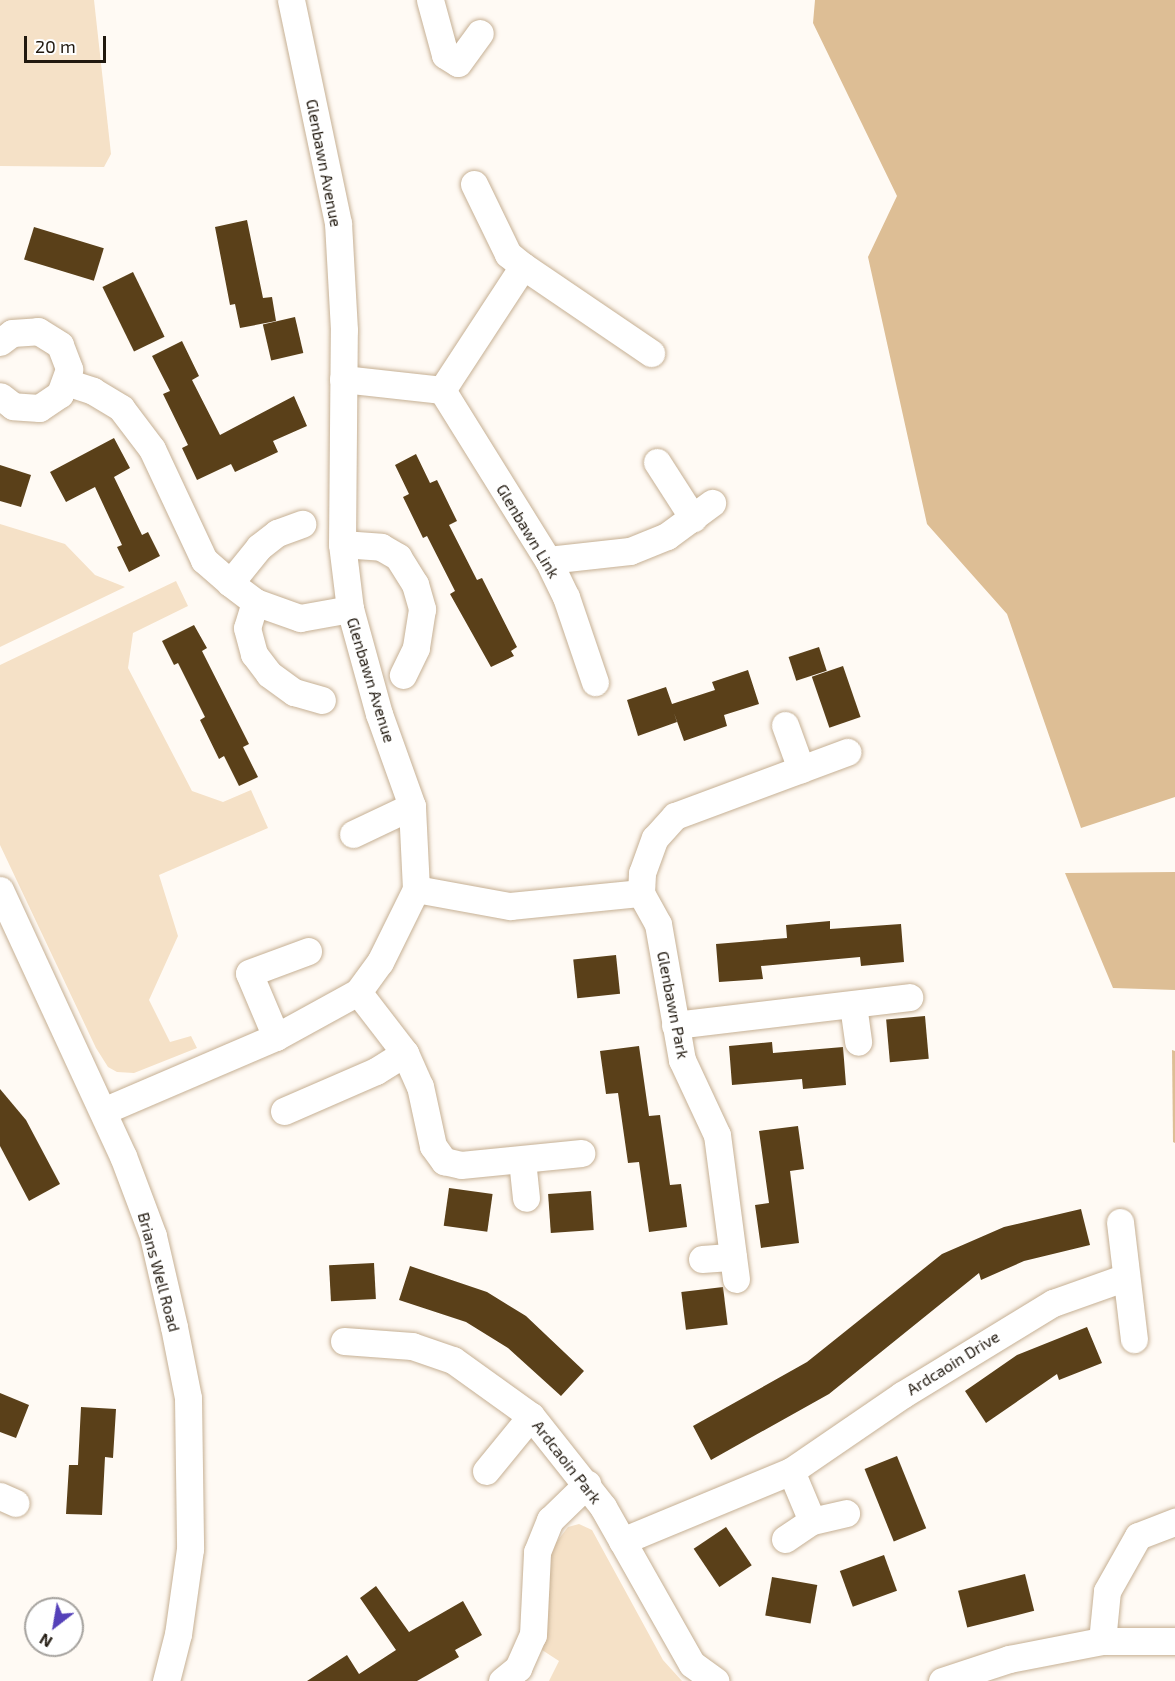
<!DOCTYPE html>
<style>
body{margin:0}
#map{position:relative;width:1175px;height:1681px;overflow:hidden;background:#fffaf4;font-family:"Exo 2",sans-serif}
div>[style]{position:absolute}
.green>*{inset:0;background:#f5e1c7}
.forest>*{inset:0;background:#ddbe95}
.building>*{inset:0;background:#5a4019;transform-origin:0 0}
.roads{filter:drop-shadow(0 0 2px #c6b094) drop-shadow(0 0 2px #c6b094)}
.minor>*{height:27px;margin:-13.5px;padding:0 13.5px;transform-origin:13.5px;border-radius:13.5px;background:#fff}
span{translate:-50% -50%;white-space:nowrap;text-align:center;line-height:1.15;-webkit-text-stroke:6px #fff;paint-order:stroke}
.street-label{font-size:16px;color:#21190f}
.north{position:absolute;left:24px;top:1597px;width:60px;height:60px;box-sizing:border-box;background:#fff;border:2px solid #a6a39f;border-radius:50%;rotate:211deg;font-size:16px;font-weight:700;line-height:24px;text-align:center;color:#21190f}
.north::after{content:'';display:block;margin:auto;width:21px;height:27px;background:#5541b9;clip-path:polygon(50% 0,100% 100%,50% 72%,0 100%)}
.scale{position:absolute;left:24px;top:36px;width:82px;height:27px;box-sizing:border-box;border:3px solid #21190f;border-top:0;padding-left:8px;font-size:18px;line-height:21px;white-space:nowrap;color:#21190f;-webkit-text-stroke:4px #fff;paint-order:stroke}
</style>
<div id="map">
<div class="green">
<i style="clip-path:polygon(0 0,94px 0,111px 154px,104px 167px,0 166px)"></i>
<i style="clip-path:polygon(0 524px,65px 544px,95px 575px,125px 587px,0 647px)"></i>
<i style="clip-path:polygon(176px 581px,188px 606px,133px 633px,128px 668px,192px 791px,223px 802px,251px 790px,268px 828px,159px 875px,178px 936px,149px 1000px,170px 1042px,191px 1036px,197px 1048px,134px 1073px,117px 1072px,108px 1067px,96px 1048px,0 845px,0 665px)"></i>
<i style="clip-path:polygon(579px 1524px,592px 1530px,663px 1660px,682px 1681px,549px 1681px,559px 1661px,539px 1648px,550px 1586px,543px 1560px,568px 1527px)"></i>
</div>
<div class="forest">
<i style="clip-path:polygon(815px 0,1175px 0,1175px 797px,1081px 828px,1007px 614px,927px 524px,868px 257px,897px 196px,813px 23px)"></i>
<i style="clip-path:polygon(1175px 872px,1175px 990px,1113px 988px,1065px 873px)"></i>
<i style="clip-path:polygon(1172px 1050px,1175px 1051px,1175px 1143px,1173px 1142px)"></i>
</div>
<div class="building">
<i style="clip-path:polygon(247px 220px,263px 298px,272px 297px,276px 321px,240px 328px,235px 304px,230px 305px,215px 227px)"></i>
<i style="left:34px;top:227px;width:73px;height:34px;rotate:17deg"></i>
<i style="left:133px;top:272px;width:72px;height:34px;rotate:64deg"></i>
<i style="left:295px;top:317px;width:37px;height:33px;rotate:77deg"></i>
<i style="clip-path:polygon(182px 341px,199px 376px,192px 380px,220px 435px,294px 396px,307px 426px,273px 441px,278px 452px,235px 472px,231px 464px,197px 480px,182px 448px,188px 445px,163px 394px,170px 391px,152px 356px)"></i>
<i style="clip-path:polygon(114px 438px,130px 468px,114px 477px,142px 535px,148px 532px,160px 556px,129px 572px,117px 547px,122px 545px,95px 487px,66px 502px,50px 472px)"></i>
<i style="clip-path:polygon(416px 454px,430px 483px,437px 480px,457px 521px,449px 525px,477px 580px,482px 578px,517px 647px,511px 651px,514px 656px,491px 667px,450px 594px,455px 591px,427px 536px,423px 538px,403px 497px,409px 494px,395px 465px)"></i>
<i style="clip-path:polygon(0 465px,31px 475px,21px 507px,0 501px)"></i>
<i style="clip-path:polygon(194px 625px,207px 648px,202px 651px,249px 744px,243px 747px,258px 777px,239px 786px,224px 756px,219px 759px,200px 720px,205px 717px,178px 663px,174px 665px,162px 641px)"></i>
<i style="left:819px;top:647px;width:25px;height:32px;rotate:72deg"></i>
<i style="left:843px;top:666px;width:54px;height:33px;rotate:71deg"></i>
<i style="clip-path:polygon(748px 670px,759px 704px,724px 715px,727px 726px,684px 741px,674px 713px,677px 722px,638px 736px,627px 700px,666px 687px,672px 704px,715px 690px,712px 682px)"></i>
<i style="clip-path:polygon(830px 921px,830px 929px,901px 924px,904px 962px,861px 966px,860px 957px,761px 966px,763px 979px,719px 982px,716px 944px,787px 938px,786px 925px)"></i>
<i style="left:616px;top:955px;width:39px;height:43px;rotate:84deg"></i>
<i style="left:925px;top:1016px;width:43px;height:39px;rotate:85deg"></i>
<i style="clip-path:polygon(772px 1042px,773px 1053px,843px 1047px,846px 1085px,803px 1089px,802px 1079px,732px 1085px,729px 1046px)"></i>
<i style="clip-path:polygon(639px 1046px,649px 1116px,660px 1115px,670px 1185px,681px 1184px,687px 1227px,649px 1232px,639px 1162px,628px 1163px,618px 1093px,606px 1094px,600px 1051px)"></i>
<i style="clip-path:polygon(0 1089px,26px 1120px,60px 1184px,29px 1201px,0 1146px)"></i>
<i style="clip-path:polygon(798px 1126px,804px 1169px,790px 1171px,799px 1243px,761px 1248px,755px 1205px,769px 1203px,759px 1131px)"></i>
<i style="left:449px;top:1188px;width:44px;height:38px;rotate:8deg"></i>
<i style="left:591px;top:1191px;width:39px;height:43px;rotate:86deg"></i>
<i style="clip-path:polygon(1081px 1209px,1090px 1245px,1024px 1261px,981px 1280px,979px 1273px,829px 1394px,711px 1460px,693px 1426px,807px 1362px,942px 1254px,1004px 1227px)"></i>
<i style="left:374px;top:1263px;width:36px;height:45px;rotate:87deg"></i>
<i style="clip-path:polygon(410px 1266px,487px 1292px,526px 1316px,584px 1371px,561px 1396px,508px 1348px,466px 1322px,399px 1300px)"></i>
<i style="left:723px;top:1287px;width:38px;height:42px;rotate:83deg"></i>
<i style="clip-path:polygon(1087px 1327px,1102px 1363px,1059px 1380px,1057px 1374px,986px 1423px,965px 1391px,1017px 1355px)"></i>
<i style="clip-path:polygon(0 1393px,29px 1405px,16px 1438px,0 1432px)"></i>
<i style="clip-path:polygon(81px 1407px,116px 1409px,113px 1458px,105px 1457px,102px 1515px,66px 1514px,69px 1465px,78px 1465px)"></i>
<i style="left:897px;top:1456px;width:78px;height:35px;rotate:68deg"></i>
<i style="left:726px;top:1527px;width:46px;height:39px;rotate:56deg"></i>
<i style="left:884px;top:1555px;width:38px;height:47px;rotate:70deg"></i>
<i style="left:1025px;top:1574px;width:38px;height:69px;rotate:76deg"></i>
<i style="left:772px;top:1577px;width:46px;height:39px;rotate:10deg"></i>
<i style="clip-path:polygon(376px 1586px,409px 1632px,463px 1601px,482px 1635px,455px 1650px,459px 1657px,417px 1681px,307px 1681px,347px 1655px,359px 1674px,396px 1650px,360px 1598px)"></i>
</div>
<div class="roads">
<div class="minor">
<i style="left:430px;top:0;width:57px;rotate:74.7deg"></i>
<i style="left:445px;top:55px;width:15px;rotate:32deg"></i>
<i style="left:458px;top:63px;width:37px;rotate:-54deg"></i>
<i style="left:474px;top:184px;width:78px;rotate:64.1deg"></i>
<i style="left:508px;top:254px;width:19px;rotate:39deg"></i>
<i style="left:0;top:342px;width:15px;rotate:-37deg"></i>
<i style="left:12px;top:333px;width:26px;rotate:-4deg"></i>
<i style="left:38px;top:331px;width:26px;rotate:32deg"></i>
<i style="left:60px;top:345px;width:26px;rotate:69deg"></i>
<i style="left:69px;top:369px;width:27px;rotate:110deg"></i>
<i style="left:60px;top:394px;width:25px;rotate:146deg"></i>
<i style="left:39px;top:408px;width:26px;rotate:-176deg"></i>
<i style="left:13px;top:406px;width:16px;rotate:-142deg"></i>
<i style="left:343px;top:379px;width:100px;rotate:6.3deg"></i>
<i style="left:442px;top:390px;width:200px;rotate:58.1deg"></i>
<i style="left:548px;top:560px;width:41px;rotate:64.1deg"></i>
<i style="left:566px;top:597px;width:90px;rotate:71.2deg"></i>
<i style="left:66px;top:382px;width:28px;rotate:18deg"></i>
<i style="left:93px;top:391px;width:33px;rotate:31deg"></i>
<i style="left:121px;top:408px;width:51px;rotate:52.9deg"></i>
<i style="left:152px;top:449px;width:123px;rotate:64.9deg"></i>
<i style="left:204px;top:560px;width:35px;rotate:41deg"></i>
<i style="left:230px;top:583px;width:31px;rotate:37deg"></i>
<i style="left:255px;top:602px;width:48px;rotate:19.6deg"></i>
<i style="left:300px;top:618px;width:51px;rotate:-10.2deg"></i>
<i style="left:442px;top:390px;width:148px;rotate:-56.8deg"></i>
<i style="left:523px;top:266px;width:155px;rotate:34.2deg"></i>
<i style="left:657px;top:462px;width:67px;rotate:57.3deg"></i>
<i style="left:342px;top:544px;width:39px;rotate:4deg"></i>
<i style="left:381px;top:547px;width:20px;rotate:30deg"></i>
<i style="left:398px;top:557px;width:32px;rotate:58deg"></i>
<i style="left:415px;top:584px;width:26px;rotate:74deg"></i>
<i style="left:422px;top:609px;width:39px;rotate:99deg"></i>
<i style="left:416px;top:648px;width:30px;rotate:116deg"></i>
<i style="left:548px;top:560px;width:82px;rotate:-6.3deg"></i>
<i style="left:630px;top:551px;width:40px;rotate:-22deg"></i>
<i style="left:667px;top:536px;width:56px;rotate:-36.3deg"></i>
<i style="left:230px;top:583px;width:46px;rotate:-51.1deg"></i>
<i style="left:259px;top:547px;width:23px;rotate:-38deg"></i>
<i style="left:277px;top:533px;width:27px;rotate:-20deg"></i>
<i style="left:255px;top:602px;width:27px;rotate:107deg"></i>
<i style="left:247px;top:628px;width:27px;rotate:75deg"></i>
<i style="left:254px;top:654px;width:25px;rotate:53deg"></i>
<i style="left:269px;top:674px;width:31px;rotate:36deg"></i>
<i style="left:294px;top:692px;width:29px;rotate:16deg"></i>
<i style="left:785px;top:725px;width:47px;rotate:70deg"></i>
<i style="left:353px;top:834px;width:65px;rotate:-25.4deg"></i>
<i style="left:416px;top:889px;width:96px;rotate:10.3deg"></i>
<i style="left:510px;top:906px;width:132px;rotate:-5.7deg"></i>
<i style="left:0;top:890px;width:293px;rotate:65.2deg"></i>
<i style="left:123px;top:1156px;width:85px;rotate:69.4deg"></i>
<i style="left:153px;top:1236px;width:93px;rotate:77deg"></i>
<i style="left:174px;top:1327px;width:72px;rotate:78.8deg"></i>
<i style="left:188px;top:1398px;width:151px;rotate:89.2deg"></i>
<i style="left:190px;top:1549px;width:86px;rotate:98deg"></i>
<i style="left:178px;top:1634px;width:49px;rotate:104.3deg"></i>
<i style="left:358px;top:992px;width:77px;rotate:52.4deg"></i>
<i style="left:405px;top:1053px;width:36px;rotate:66deg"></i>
<i style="left:420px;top:1086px;width:61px;rotate:77.8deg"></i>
<i style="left:433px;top:1146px;width:19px;rotate:54deg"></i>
<i style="left:444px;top:1161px;width:17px;rotate:13deg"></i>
<i style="left:461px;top:1165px;width:121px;rotate:-5.7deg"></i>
<i style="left:853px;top:1005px;width:37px;rotate:82deg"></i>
<i style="left:675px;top:1025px;width:236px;rotate:-6.8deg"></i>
<i style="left:276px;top:1037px;width:69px;rotate:-112.9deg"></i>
<i style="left:249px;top:973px;width:63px;rotate:-20.4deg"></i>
<i style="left:103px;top:1111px;width:188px;rotate:-23.2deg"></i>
<i style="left:276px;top:1037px;width:94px;rotate:-28.8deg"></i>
<i style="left:358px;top:992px;width:37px;rotate:-54deg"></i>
<i style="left:380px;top:962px;width:81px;rotate:-63.7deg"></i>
<i style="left:416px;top:889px;width:83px;rotate:-92.8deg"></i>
<i style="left:412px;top:806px;width:98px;rotate:-109.7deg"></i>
<i style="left:379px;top:714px;width:109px;rotate:-105.4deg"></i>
<i style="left:350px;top:609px;width:65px;rotate:-97deg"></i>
<i style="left:342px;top:544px;width:214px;rotate:-89.5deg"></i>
<i style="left:344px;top:330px;width:107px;rotate:-93.2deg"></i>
<i style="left:338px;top:223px;width:228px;rotate:-101.9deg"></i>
<i style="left:284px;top:1111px;width:100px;rotate:-23.5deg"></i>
<i style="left:376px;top:1071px;width:34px;rotate:-32deg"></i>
<i style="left:522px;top:1160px;width:38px;rotate:84deg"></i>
<i style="left:1120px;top:1222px;width:118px;rotate:83.2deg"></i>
<i style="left:702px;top:1259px;width:31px;rotate:-4deg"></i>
<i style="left:736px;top:1279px;width:145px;rotate:-97.5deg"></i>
<i style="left:717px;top:1135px;width:83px;rotate:-115deg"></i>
<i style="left:682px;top:1060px;width:138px;rotate:-100deg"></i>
<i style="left:658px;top:924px;width:35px;rotate:-119deg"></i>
<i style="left:641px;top:893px;width:20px;rotate:-87deg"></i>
<i style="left:642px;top:873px;width:37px;rotate:-70deg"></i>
<i style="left:655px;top:838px;width:30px;rotate:-48deg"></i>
<i style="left:675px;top:816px;width:184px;rotate:-20.4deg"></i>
<i style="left:344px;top:1341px;width:68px;rotate:4.2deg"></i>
<i style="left:412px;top:1346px;width:43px;rotate:18.9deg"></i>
<i style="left:453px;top:1360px;width:96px;rotate:35.7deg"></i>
<i style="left:531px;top:1416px;width:116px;rotate:51.6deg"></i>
<i style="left:603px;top:1507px;width:180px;rotate:60.5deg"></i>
<i style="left:692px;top:1664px;width:29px;rotate:36deg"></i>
<i style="left:486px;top:1471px;width:71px;rotate:-50.7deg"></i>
<i style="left:791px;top:1471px;width:54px;rotate:67.2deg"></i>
<i style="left:0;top:1496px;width:17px;rotate:24deg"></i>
<i style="left:785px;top:1539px;width:32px;rotate:-34deg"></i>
<i style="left:812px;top:1521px;width:35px;rotate:-13deg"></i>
<i style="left:622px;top:1541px;width:183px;rotate:-22.5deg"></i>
<i style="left:791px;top:1471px;width:135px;rotate:-34.4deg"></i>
<i style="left:902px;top:1395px;width:177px;rotate:-31.4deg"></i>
<i style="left:1053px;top:1303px;width:77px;rotate:-19.6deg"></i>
<i style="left:1102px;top:1641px;width:50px;rotate:-84.3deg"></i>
<i style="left:1107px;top:1591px;width:63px;rotate:-60.6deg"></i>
<i style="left:1138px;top:1536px;width:40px;rotate:-21deg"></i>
<i style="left:502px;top:1681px;width:21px;rotate:-39deg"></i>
<i style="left:518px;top:1668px;width:36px;rotate:-66deg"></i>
<i style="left:533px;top:1635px;width:83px;rotate:-87.2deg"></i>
<i style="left:537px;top:1552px;width:35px;rotate:-68deg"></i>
<i style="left:550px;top:1520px;width:52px;rotate:-44.2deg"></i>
<i style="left:942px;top:1681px;width:71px;rotate:-18.2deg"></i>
<i style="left:1009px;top:1659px;width:95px;rotate:-11deg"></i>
<i style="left:1102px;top:1641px;width:73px"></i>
</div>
</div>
<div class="street-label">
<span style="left:324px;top:163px;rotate:79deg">Glenbawn Avenue</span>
<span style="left:528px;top:531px;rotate:59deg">Glenbawn Link</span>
<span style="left:371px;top:680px;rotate:73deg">Glenbawn Avenue</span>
<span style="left:673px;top:1005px;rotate:79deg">Glenbawn Park</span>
<span style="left:159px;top:1272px;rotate:75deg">Brians Well Road</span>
<span style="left:953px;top:1363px;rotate:-32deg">Ardcaoin Drive</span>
<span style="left:567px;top:1462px;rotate:52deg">Ardcaoin Park</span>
</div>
<div class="north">N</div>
<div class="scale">20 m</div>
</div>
